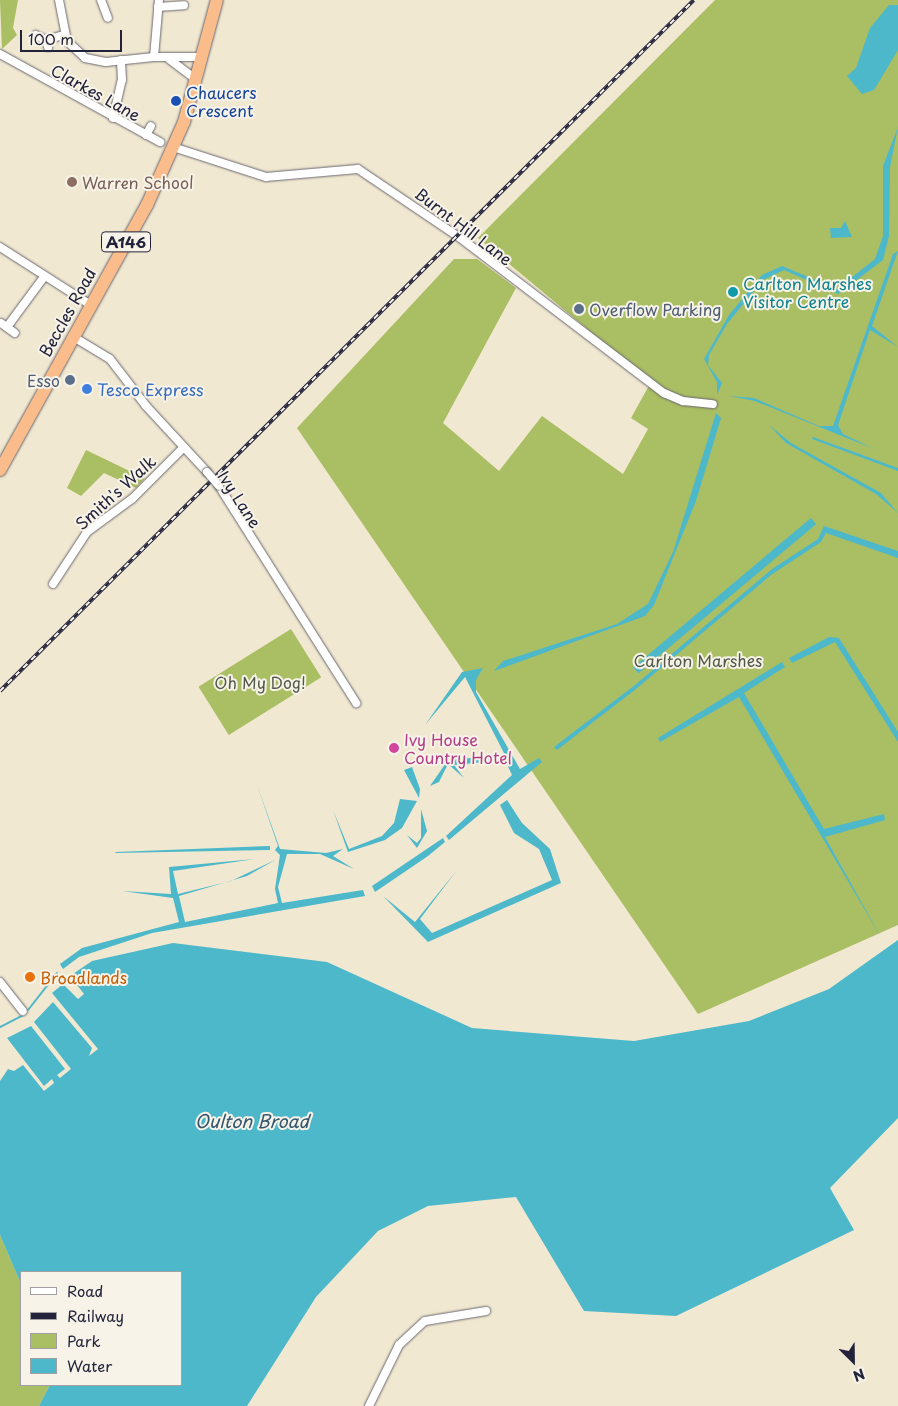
<!DOCTYPE html>
<style>
body{margin:0}
#map{position:relative;width:898px;height:1406px;overflow:hidden;background:#f1e8d1;font-family:"Playpen Sans",sans-serif}
div>[style]{position:absolute}
.green>*{inset:0;background:#aabe63;transform-origin:0 0}
.water>*{inset:0;background:#4db8ca;transform-origin:0 0}
.stream>*{height:2px;margin:-1px;padding:0 1px;transform-origin:1px;border-radius:1px;background:#4db8ca}
.roads{filter:drop-shadow(0 0 1px #6a6770) drop-shadow(0 0 1px #6a6770)}
.minor>*{height:8px;margin:-4px;padding:0 4px;transform-origin:4px;border-radius:4px;background:#fff}
.trunk>*{height:12px;margin:-6px;padding:0 6px;transform-origin:6px;border-radius:6px;background:#f9bc8a}
.rail>*{height:4px;margin-top:-2px;transform-origin:0;background:repeating-linear-gradient(90deg,#f7f3e8 0 5.5px,#22223b 0 11px);box-sizing:border-box;border-block:1px solid #22223b}
.bridges{filter:drop-shadow(0 0 1px #6a6770) drop-shadow(0 0 1px #6a6770)}
.minor-bridge>*{height:8px;margin:-4px;padding:0 4px;transform-origin:4px;border-radius:4px;background:#fff}
.dots>*{width:14px;height:14px;translate:-50% -50%;box-sizing:border-box;border:2px solid #f7f3e8;border-radius:50%}
span{translate:-50% -50%;white-space:nowrap;text-align:center;line-height:1.15;-webkit-text-stroke:4px #f7f3e8;paint-order:stroke}
.shield-label span{padding:1px 4px;background:#f7f3e8;border:1px solid;border-radius:4px;-webkit-text-stroke-width:0}
.shield-label{font-size:15px;color:#22223b;font-weight:700}
.street-label{font-size:16px;color:#22223b}
.transit-label{font-size:16px;color:#164399}
.left{translate:0 -50%;text-align:left}
.education-label{font-size:16px;color:#785e54}
.culture-label{font-size:16px;color:#0d838f}
.service-label{font-size:16px;color:#4e5e75}
.right{translate:-100% -50%;text-align:right}
.shop-label{font-size:16px;color:#366cbe}
.park-label{font-size:16px;color:#525949}
.hotel-label{font-size:16px;color:#b23c85}
.food-label{font-size:16px;color:#c56008}
.water-label{font-size:18px;color:#31566d;font-style:italic}
.legend{position:absolute;left:20px;top:1271px;width:162px;height:115px;box-sizing:border-box;background:#f7f3e8;border:1px solid #a29fa3;margin:0;padding:6px 9px;list-style:none;font-size:15px;color:#22223b}
.legend li{display:flex;align-items:center;gap:10px;height:25px}
.legend b{width:25px;border:1px solid #a29fa3}
.north{position:absolute;left:828px;top:1336px;width:50px;height:50px;-webkit-text-stroke:4px #f7f3e8;paint-order:stroke;rotate:157deg;font-size:14px;font-weight:700;line-height:20px;text-align:center;color:#22223b}
.north::after{content:'';display:block;margin:auto;width:18px;height:22px;background:#22223b;clip-path:polygon(50% 0,100% 100%,50% 72%,0 100%)}
.scale{position:absolute;left:20px;top:30px;width:102px;height:22px;box-sizing:border-box;border:2px solid #22223b;border-top:0;padding-left:6px;font-size:15px;line-height:18px;white-space:nowrap;color:#22223b;-webkit-text-stroke:4px #f7f3e8;paint-order:stroke}
</style>
<div id="map">
<div class="green">
<i style="clip-path:polygon(0 0,18px 0,13px 28px,17px 35px,2px 49px)"></i>
<i style="clip-path:polygon(715px 0,898px 0,898px 925px,698px 1014px,297px 428px,454px 259px,477px 259px,516px 288px,443px 423px,499px 471px,542px 416px,623px 474px,648px 429px,631px 418px,651px 382px,478px 238px)"></i>
<i style="clip-path:polygon(86px 450px,144px 478px,145px 478px,136px 488px,104px 473px,81px 496px,67px 488px)"></i>
<i style="left:291px;top:629px;width:57px;height:109px;rotate:58deg"></i>
<i style="clip-path:polygon(0 1235px,21px 1284px,21px 1385px,50px 1385px,39px 1406px,0 1406px)"></i>
</div>
<div class="water">
<i style="clip-path:polygon(889px 5px,898px 5px,898px 50px,874px 90px,862px 94px,847px 76px,856px 68px,870px 28px)"></i>
<i style="clip-path:polygon(898px 127px,890px 167px,889px 236px,883px 260px,838px 294px,784px 270px,763px 280px,727px 324px,709px 355px,708px 365px,722px 383px,717px 395px,717px 382px,704px 359px,729px 315px,762px 275px,782px 266px,837px 289px,875px 259px,883px 236px,883px 166px)"></i>
<i style="clip-path:polygon(845px 221px,852px 237px,831px 238px,830px 228px,841px 228px)"></i>
<i style="clip-path:polygon(898px 251px,872px 326px,898px 347px,870px 330px,838px 425px,843px 434px,874px 449px,755px 401px,729px 396px,754px 398px,819px 426px,833px 426px,893px 254px)"></i>
<i style="clip-path:polygon(716px 413px,721px 418px,696px 501px,654px 605px,645px 616px,494px 671px,503px 661px,617px 624px,648px 604px,673px 552px)"></i>
<i style="clip-path:polygon(769px 425px,791px 443px,881px 493px,898px 513px,876px 494px,786px 443px)"></i>
<i style="clip-path:polygon(813px 437px,898px 468px,898px 471px,812px 439px)"></i>
<i style="left:811px;top:518px;width:8px;height:232px;rotate:50deg"></i>
<i style="clip-path:polygon(824px 526px,898px 551px,898px 558px,826px 533px,821px 542px,771px 575px,636px 689px,557px 750px,554px 747px,635px 685px,772px 569px,818px 539px)"></i>
<i style="clip-path:polygon(829px 637px,839px 638px,898px 732px,898px 742px,835px 642px,792px 663px,789px 658px)"></i>
<i style="clip-path:polygon(782px 662px,785px 667px,744px 693px,824px 829px,884px 814px,885px 820px,825px 837px,881px 937px,739px 697px,660px 742px,658px 738px)"></i>
<i style="clip-path:polygon(483px 668px,476px 680px,476px 692px,520px 769px,539px 758px,542px 762px,449px 840px,446px 836px,512px 775px,505px 760px,454px 765px,464px 778px,448px 764px,439px 782px,430px 786px,448px 760px,505px 755px,465px 677px,425px 725px,462px 672px)"></i>
<i style="clip-path:polygon(412px 767px,420px 789px,419px 798px,404px 770px)"></i>
<i style="clip-path:polygon(256px 782px,280px 849px,326px 853px,343px 849px,333px 856px,354px 869px,320px 854px,287px 854px,278px 887px,282px 903px,363px 890px,365px 896px,152px 933px,79px 957px,63px 969px,60px 964px,82px 948px,179px 922px,173px 898px,122px 891px,171px 894px,169px 867px,255px 859px,173px 871px,178px 894px,231px 881px,275px 860px,247px 876px,179px 896px,185px 922px,278px 903px,275px 889px,280px 855px,275px 850px,278px 846px)"></i>
<i style="clip-path:polygon(400px 799px,417px 801px,402px 828px,385px 840px,348px 852px,333px 810px,349px 849px,382px 836px,394px 823px)"></i>
<i style="clip-path:polygon(507px 800px,522px 823px,550px 849px,561px 883px,428px 942px,383px 896px,415px 922px,457px 870px,420px 919px,432px 933px,552px 880px,539px 849px,514px 833px,500px 805px)"></i>
<i style="clip-path:polygon(421px 809px,427px 831px,417px 848px,407px 835px,417px 843px,421px 838px)"></i>
<i style="clip-path:polygon(443px 838px,445px 842px,428px 856px,375px 892px,372px 886px)"></i>
<i style="clip-path:polygon(270px 846px,270px 850px,115px 853px,116px 852px)"></i>
<i style="clip-path:polygon(898px 940px,898px 1118px,830px 1188px,854px 1230px,676px 1316px,584px 1311px,516px 1197px,428px 1206px,378px 1231px,316px 1297px,247px 1406px,39px 1406px,50px 1385px,181px 1385px,181px 1272px,21px 1272px,21px 1284px,0 1235px,0 1081px,8px 1069px,14px 1071px,23px 1065px,44px 1091px,54px 1083px,52px 1079px,44px 1086px,7px 1038px,31px 1026px,65px 1069px,57px 1075px,60px 1078px,71px 1069px,34px 1022px,53px 1002px,92px 1048px,89px 1056px,98px 1049px,52px 993px,63px 984px,78px 999px,84px 994px,70px 976px,92px 961px,173px 943px,327px 962px,472px 1028px,634px 1041px,749px 1021px,829px 989px)"></i>
</div>
<div class="stream">
<i style="left:28px;top:1010px;width:47px;rotate:-51.9deg"></i>
<i style="left:0;top:1027px;width:25px;rotate:-27deg"></i>
</div>
<div class="roads">
<div class="minor">
<i style="left:59px;top:0;width:42px;rotate:79deg"></i>
<i style="left:67px;top:41px;width:25px;rotate:43deg"></i>
<i style="left:85px;top:58px;width:21px;rotate:11deg"></i>
<i style="left:106px;top:62px;width:48px;rotate:-5.9deg"></i>
<i style="left:154px;top:57px;width:57px;rotate:-85deg"></i>
<i style="left:101px;top:0;width:19px;rotate:69deg"></i>
<i style="left:158px;top:7px;width:26px;rotate:-4deg"></i>
<i style="left:36px;top:35px;width:11px;rotate:27deg"></i>
<i style="left:48px;top:47px;width:7px;rotate:-106deg"></i>
<i style="left:46px;top:40px;width:19px;rotate:-16deg"></i>
<i style="left:0;top:54px;width:183px;rotate:28.8deg"></i>
<i style="left:154px;top:57px;width:49px"></i>
<i style="left:169px;top:59px;width:34px;rotate:37deg"></i>
<i style="left:113px;top:118px;width:39px;rotate:-77deg"></i>
<i style="left:122px;top:80px;width:20px;rotate:-93deg"></i>
<i style="left:146px;top:135px;width:10px;rotate:-61deg"></i>
<i style="left:173px;top:147px;width:98px;rotate:17.9deg"></i>
<i style="left:266px;top:177px;width:92px;rotate:-5deg"></i>
<i style="left:358px;top:169px;width:122px;rotate:34deg"></i>
<i style="left:459px;top:237px;width:258px;rotate:37.3deg"></i>
<i style="left:664px;top:393px;width:21px;rotate:23deg"></i>
<i style="left:683px;top:401px;width:30px;rotate:6deg"></i>
<i style="left:0;top:247px;width:106px;rotate:32.6deg"></i>
<i style="left:1px;top:323px;width:17px;rotate:36deg"></i>
<i style="left:7px;top:327px;width:62px;rotate:-53.5deg"></i>
<i style="left:72px;top:336px;width:44px;rotate:31.2deg"></i>
<i style="left:110px;top:359px;width:59px;rotate:52.5deg"></i>
<i style="left:146px;top:406px;width:90px;rotate:47.3deg"></i>
<i style="left:219px;top:486px;width:257px;rotate:57.7deg"></i>
<i style="left:53px;top:584px;width:62px;rotate:-56.8deg"></i>
<i style="left:87px;top:532px;width:56px;rotate:-36.3deg"></i>
<i style="left:132px;top:499px;width:72px;rotate:-45deg"></i>
<i style="left:0;top:982px;width:37px;rotate:52deg"></i>
<i style="left:369px;top:1406px;width:68px;rotate:-63.8deg"></i>
<i style="left:399px;top:1345px;width:35px;rotate:-43deg"></i>
<i style="left:425px;top:1321px;width:62px;rotate:-9.3deg"></i>
</div>
<div class="trunk">
<i style="left:0;top:470px;width:303px;rotate:-61deg"></i>
<i style="left:147px;top:205px;width:91px;rotate:-66deg"></i>
<i style="left:184px;top:122px;width:126px;rotate:-74.9deg"></i>
</div>
</div>
<div class="rail">
<i style="left:0;top:691px;width:979px;rotate:-44.88deg"></i>
</div>
<div class="bridges">
<div class="minor-bridge">
<i style="left:207px;top:472px;width:18px;rotate:49deg"></i>
</div>
</div>
<div class="dots">
<i style="left:176px;top:101px;background:#1a4fb4"></i>
<i style="left:72px;top:182px;background:#8d6e63"></i>
<i style="left:733px;top:292px;background:#0f9aa8"></i>
<i style="left:579px;top:309px;background:#5c6f8a"></i>
<i style="left:70px;top:380px;background:#5c6f8a"></i>
<i style="left:87px;top:389px;background:#3f7fe0"></i>
<i style="left:394px;top:748px;background:#d1479c"></i>
<i style="left:30px;top:977px;background:#e8710a"></i>
</div>
<div class="shield-label">
<span style="left:126px;top:242px">A146</span>
</div>
<div class="street-label">
<span style="left:96px;top:92px;rotate:29deg">Clarkes Lane</span>
<span style="left:464px;top:226px;rotate:37deg">Burnt Hill Lane</span>
<span style="left:67px;top:312px;rotate:-61deg">Beccles Road</span>
<span style="left:115px;top:492px;rotate:-42deg">Smith's Walk</span>
<span style="left:240px;top:499px;rotate:57deg">Ivy Lane</span>
</div>
<div class="transit-label">
<span class="left" style="left:186px;top:101px">Chaucers<br>Crescent</span>
</div>
<div class="education-label">
<span class="left" style="left:82px;top:182px">Warren School</span>
</div>
<div class="culture-label">
<span class="left" style="left:743px;top:292px">Carlton Marshes<br>Visitor Centre</span>
</div>
<div class="service-label">
<span class="left" style="left:589px;top:309px">Overflow Parking</span>
<span class="right" style="left:60px;top:380px">Esso</span>
</div>
<div class="shop-label">
<span class="left" style="left:97px;top:389px">Tesco Express</span>
</div>
<div class="park-label">
<span style="left:698px;top:660px">Carlton Marshes</span>
<span style="left:260px;top:682px">Oh My Dog!</span>
</div>
<div class="hotel-label">
<span class="left" style="left:404px;top:748px">Ivy House<br>Country Hotel</span>
</div>
<div class="food-label">
<span class="left" style="left:40px;top:977px">Broadlands</span>
</div>
<div class="water-label">
<span style="left:252px;top:1121px">Oulton Broad</span>
</div>
<ul class="legend">
<li><b style="height:6px;background:#fff"></b>Road</li>
<li><b style="height:6px;background:#22223b"></b>Railway</li>
<li><b style="height:14px;background:#aabe63"></b>Park</li>
<li><b style="height:14px;background:#4db8ca"></b>Water</li>
</ul>
<div class="north">N</div>
<div class="scale">100 m</div>
</div>
